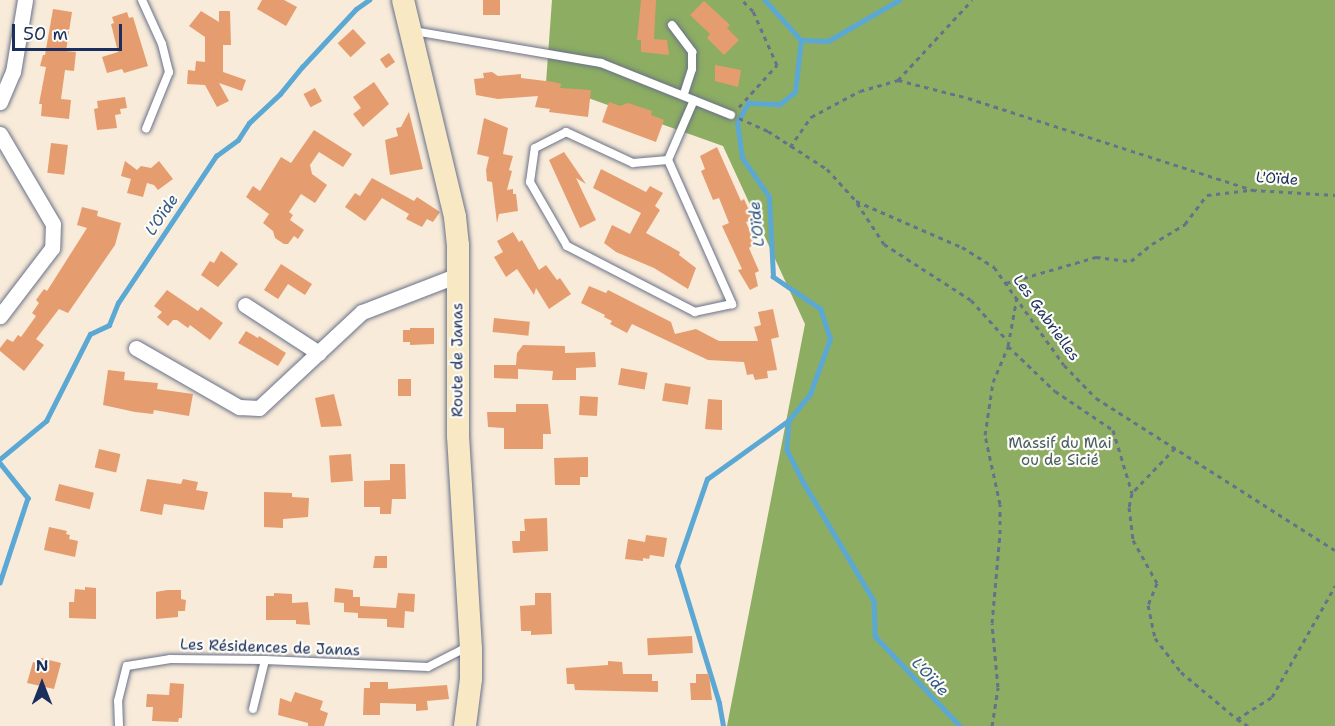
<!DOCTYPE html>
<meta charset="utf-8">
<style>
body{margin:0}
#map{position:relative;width:1335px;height:726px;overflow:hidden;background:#f8ebd9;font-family:"Shantell Sans",sans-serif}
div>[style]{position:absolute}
.forest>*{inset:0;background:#8cad62}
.stream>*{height:4.5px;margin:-2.25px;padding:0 2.25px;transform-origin:2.25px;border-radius:2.25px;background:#5ca8d5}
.building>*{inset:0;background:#e59d6f;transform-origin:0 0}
.path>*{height:3px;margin-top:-1.5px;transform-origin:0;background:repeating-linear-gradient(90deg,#687189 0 4.5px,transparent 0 9px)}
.roads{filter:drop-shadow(0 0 2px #687189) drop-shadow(0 0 2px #687189)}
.lane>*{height:8px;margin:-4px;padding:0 4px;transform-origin:4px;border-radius:4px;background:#fff}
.street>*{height:15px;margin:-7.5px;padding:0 7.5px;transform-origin:7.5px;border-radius:7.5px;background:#fff}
.secondary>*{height:22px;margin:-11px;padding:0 11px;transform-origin:11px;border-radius:11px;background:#f8e8c3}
span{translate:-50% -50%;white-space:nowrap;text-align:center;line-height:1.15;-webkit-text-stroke:4.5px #fdfcf7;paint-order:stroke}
.street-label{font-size:15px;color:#1b2f5e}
.park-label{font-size:15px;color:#485d63}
.water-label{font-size:16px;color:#325988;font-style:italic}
.north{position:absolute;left:12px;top:654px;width:60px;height:60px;-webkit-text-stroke:4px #fdfcf7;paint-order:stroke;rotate:0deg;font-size:16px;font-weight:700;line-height:24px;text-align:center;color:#1b2f5e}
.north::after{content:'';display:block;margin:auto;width:21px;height:27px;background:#1b2f5e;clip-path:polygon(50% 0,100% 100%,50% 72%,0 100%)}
.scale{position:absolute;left:12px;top:24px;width:110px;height:27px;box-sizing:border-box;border:3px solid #1b2f5e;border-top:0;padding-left:8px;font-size:18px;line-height:21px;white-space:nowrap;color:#1b2f5e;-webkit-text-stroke:4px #fdfcf7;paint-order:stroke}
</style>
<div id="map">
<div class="forest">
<i style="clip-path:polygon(552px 0,1335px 0,1335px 726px,727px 726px,805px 324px,723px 146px,546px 83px)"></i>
</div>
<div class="stream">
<i style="left:765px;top:0;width:54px;rotate:48deg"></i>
<i style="left:801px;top:40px;width:27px;rotate:2deg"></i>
<i style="left:828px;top:41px;width:82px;rotate:-30deg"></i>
<i style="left:789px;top:420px;width:30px;rotate:94deg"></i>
<i style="left:787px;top:450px;width:34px;rotate:63deg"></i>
<i style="left:802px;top:480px;width:141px;rotate:59.2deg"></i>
<i style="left:874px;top:601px;width:35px;rotate:88deg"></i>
<i style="left:875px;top:636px;width:124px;rotate:46.6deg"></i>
<i style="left:0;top:459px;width:60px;rotate:-39.6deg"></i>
<i style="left:46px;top:421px;width:97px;rotate:-63.2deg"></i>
<i style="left:90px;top:334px;width:21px;rotate:-25deg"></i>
<i style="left:109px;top:325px;width:24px;rotate:-68deg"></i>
<i style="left:118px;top:303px;width:177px;rotate:-56.3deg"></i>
<i style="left:216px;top:156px;width:27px;rotate:-36deg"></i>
<i style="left:238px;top:140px;width:20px;rotate:-57deg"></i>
<i style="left:249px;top:123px;width:42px;rotate:-43.1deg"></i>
<i style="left:280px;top:94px;width:35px;rotate:-51deg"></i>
<i style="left:302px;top:67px;width:79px;rotate:-47deg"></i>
<i style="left:356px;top:9px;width:16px;rotate:-35deg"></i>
<i style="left:0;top:463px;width:45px;rotate:51.3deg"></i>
<i style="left:28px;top:498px;width:89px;rotate:108.2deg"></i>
<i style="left:723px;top:726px;width:23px;rotate:-100deg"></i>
<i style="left:719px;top:703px;width:143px;rotate:-107deg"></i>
<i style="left:677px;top:566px;width:92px;rotate:-71deg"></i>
<i style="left:707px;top:479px;width:101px;rotate:-35.7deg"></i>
<i style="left:789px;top:420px;width:33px;rotate:-51deg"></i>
<i style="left:810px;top:394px;width:59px;rotate:-70deg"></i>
<i style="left:830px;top:339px;width:32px;rotate:-108deg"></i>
<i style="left:820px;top:309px;width:57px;rotate:-145.8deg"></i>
<i style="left:773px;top:277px;width:80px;rotate:-92.9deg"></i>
<i style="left:769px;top:197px;width:47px;rotate:-124.7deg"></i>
<i style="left:742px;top:158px;width:35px;rotate:-98deg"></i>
<i style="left:737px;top:123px;width:23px;rotate:-61deg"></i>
<i style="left:748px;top:103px;width:32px;rotate:2deg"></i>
<i style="left:780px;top:104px;width:19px;rotate:-39deg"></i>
<i style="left:795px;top:92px;width:52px;rotate:-83.4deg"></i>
</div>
<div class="building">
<i style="clip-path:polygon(262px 0,284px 0,297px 7px,286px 26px,257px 9px)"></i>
<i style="left:483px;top:0;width:17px;height:15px"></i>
<i style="clip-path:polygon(641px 0,656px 0,654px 39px,667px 40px,669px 55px,641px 52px,641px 40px,637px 40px)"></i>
<i style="clip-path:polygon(704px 1px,730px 25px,727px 28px,739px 40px,724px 55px,707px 38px,710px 34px,690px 15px)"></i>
<i style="clip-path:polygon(53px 9px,72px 12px,66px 51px,76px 52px,74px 71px,65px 70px,61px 99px,71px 100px,69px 119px,41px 116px,42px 104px,39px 104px,46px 67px,40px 66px,43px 55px,45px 55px)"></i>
<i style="clip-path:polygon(201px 11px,219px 22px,219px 11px,230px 11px,231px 45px,223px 45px,223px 72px,246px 80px,242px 91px,219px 83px,229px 101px,217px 107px,205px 85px,187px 84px,188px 70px,195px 71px,196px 61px,205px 62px,205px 37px,189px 26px)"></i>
<i style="clip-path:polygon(127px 12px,129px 18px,133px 17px,148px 66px,124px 73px,122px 69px,107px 73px,102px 57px,118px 52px,111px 24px,114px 23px,112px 17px)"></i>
<i style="left:353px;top:29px;width:19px;height:21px;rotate:47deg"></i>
<i style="left:389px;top:53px;width:11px;height:11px;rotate:56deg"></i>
<i style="clip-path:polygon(715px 65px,741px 70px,738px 87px,715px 81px)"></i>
<i style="clip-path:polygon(492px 72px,498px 76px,521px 74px,521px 78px,554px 82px,561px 84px,560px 88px,591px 90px,588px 117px,549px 112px,550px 109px,535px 107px,538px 96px,498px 99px,476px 95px,474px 79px,484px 78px,483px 73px)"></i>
<i style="clip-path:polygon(374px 82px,389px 104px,363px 127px,353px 114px,361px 108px,353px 97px)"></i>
<i style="left:315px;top:88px;width:15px;height:13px;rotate:62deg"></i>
<i style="clip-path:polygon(125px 97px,127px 108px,120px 109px,121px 114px,115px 115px,117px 128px,97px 130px,94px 109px,98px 108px,97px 101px)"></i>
<i style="clip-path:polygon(609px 102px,620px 106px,628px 103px,652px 111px,651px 115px,664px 120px,656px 142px,602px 122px)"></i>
<i style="clip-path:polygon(409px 112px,423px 169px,390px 175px,385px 140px,398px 136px,396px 128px,401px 127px)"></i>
<i style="clip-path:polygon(484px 118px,508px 128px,503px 154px,513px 156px,509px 170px,512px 171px,507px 190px,513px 189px,513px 194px,516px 194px,518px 211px,499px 214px,497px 223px,492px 182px,487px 181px,486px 170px,489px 157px,477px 154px)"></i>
<i style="clip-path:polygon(314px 130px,352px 154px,343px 167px,319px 152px,310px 165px,312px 174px,327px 185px,315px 203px,301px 194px,289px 212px,293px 215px,290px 220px,304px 230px,298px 239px,294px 236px,288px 244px,284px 244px,275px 238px,273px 231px,263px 223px,269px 214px,246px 197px,253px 186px,260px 191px,281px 157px,291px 163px)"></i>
<i style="left:51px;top:143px;width:17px;height:30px;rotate:7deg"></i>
<i style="clip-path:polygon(717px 147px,741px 201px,744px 199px,753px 219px,746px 222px,755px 243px,749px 248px,759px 271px,755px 273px,758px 286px,750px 290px,738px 270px,742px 269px,722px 226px,729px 223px,719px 198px,713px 200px,701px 171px,705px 169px,700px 156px)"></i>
<i style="clip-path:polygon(564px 152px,586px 184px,576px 178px,596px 220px,580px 228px,549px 160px)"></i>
<i style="clip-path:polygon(125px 161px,137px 170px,141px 166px,151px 168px,159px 161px,173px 179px,158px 190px,154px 185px,147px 183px,143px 197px,127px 193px,131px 179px,121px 176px)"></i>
<i style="clip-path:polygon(601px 169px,646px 192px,650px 186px,663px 193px,655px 206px,660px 210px,646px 233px,680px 252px,679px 255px,696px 268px,688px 289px,654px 268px,616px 252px,604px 243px,612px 225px,630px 234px,641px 213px,593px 188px)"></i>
<i style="clip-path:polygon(372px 178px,414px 201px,417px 197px,440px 212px,433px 222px,427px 219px,422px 227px,406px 219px,409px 214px,382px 198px,365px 221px,345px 207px,355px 193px,360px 196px)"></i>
<i style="clip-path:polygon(82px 207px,98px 211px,97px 216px,121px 223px,115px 245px,68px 313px,59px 309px,36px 339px,44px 345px,24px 371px,0 351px,0 348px,7px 339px,13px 342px,18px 335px,21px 337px,36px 316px,32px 313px,39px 303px,36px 300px,44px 289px,47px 291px,87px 228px,77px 225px)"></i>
<i style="clip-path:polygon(513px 232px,519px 242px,522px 240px,539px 270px,546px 265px,557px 280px,560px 278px,571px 294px,549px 309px,536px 288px,534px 295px,517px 269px,506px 277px,494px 257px,503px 252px,497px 241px)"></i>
<i style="clip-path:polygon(221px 251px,238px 264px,218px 287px,201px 275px,210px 261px,214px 263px)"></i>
<i style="clip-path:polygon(281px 264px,312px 284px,305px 295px,288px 284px,278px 299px,264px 290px)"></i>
<i style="clip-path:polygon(589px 286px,606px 293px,608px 290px,671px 322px,675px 334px,696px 329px,719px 341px,758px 341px,754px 327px,761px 325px,758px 312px,773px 309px,779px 337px,771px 339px,777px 370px,767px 371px,768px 378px,755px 380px,753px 374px,747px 375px,744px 362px,708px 360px,632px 324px,627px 333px,610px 324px,612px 321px,604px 317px,605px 315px,581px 303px)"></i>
<i style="clip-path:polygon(167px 290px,198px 311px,201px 307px,223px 323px,210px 340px,190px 325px,188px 328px,177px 320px,173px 320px,168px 326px,157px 317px,162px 312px,154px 306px)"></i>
<i style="left:494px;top:318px;width:36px;height:14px;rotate:6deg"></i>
<i style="clip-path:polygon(410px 328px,434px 328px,434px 344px,410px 345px,410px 342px,403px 342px,403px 330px,410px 330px)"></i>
<i style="clip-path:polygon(246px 331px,258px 338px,259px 336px,286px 353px,278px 366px,238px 343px)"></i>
<i style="clip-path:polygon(523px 345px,565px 346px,565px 353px,595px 352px,596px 367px,576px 368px,576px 380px,552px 380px,553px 371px,518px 369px,518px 379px,494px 378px,494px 365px,516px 365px,517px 353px)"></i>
<i style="left:621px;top:368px;width:27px;height:17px;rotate:10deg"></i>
<i style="clip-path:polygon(108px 370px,125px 372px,124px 380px,158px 383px,157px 389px,193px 394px,189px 416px,154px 410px,153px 414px,135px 412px,103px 405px)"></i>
<i style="left:411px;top:379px;width:17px;height:13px;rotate:90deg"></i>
<i style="left:665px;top:383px;width:26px;height:18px;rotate:9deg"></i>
<i style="clip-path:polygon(334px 394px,342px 426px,321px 427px,315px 398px)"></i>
<i style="left:580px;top:396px;width:18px;height:19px;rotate:3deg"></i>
<i style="clip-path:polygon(708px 399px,722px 400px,722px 430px,705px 429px)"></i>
<i style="clip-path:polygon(516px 404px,548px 404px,551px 434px,543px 434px,543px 449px,504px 449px,504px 428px,488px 427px,487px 412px,516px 412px)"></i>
<i style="left:99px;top:449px;width:22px;height:19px;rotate:13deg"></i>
<i style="left:351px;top:454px;width:27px;height:22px;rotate:86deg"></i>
<i style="clip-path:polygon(588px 457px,588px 477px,580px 477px,580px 485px,555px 485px,554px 458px)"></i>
<i style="clip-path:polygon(390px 464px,405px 464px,406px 499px,392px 499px,391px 514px,380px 514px,380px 507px,364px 507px,364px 481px,390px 480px)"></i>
<i style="clip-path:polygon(147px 479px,181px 484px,183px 479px,198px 482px,196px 490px,208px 492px,204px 510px,164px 504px,162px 515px,140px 511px)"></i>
<i style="left:59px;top:484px;width:36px;height:17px;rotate:14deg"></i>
<i style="clip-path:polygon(264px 492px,292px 493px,292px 497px,309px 498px,308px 517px,283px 519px,283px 528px,264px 527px)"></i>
<i style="clip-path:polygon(547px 518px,548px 551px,513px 553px,512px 541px,520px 541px,520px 531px,525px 531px,524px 519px)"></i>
<i style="clip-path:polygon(49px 527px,67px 531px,66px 534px,70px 535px,69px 539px,78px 541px,75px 557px,44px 550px)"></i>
<i style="clip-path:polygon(646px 535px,667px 538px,664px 557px,650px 555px,649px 559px,643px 558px,643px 561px,625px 559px,628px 539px,645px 542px)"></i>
<i style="clip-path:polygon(375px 556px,387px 556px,387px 568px,373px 568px)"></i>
<i style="clip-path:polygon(85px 587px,96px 588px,96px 619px,69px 618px,69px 602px,74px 602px,75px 589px,85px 590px)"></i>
<i style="clip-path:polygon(335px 588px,353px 590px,353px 597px,360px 597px,360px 606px,396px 608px,398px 593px,415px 594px,414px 612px,405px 611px,404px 628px,387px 627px,387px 619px,358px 618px,358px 613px,344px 612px,344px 603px,334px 602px)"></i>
<i style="clip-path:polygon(167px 590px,181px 590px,181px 599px,186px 600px,185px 611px,178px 611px,178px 617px,156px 619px,156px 592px)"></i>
<i style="clip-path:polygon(274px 593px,292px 594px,292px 603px,308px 602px,310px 625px,296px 624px,296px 620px,266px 620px,266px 596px,274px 596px)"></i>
<i style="clip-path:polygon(535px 593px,551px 593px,552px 634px,531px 635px,531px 631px,521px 631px,520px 606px,535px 605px)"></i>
<i style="left:692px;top:636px;width:17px;height:45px;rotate:87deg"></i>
<i style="clip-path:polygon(41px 658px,61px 663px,54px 689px,27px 683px,33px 662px,39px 664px)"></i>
<i style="clip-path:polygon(608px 661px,622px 662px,623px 674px,652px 674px,652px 681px,658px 681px,658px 692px,575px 690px,574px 684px,567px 684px,566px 668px,608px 665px)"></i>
<i style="clip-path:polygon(696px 674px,709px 674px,712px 700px,691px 700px,690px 683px,696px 683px)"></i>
<i style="clip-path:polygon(370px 682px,388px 682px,388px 689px,447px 685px,449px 699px,427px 701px,428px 710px,416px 711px,416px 704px,380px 703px,380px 715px,363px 715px,364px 688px,370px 688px)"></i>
<i style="clip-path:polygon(170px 683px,184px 684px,182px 718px,179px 718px,178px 722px,152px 721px,153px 707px,146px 707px,147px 694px,169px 695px)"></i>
<i style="clip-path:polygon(295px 692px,323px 701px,320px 710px,328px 713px,324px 726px,308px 726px,308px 723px,278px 715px,280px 698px,291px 702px)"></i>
</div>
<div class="path">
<i style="left:898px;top:80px;width:109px;rotate:-47.2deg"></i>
<i style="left:739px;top:107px;width:57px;rotate:-47.9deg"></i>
<i style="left:777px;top:65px;width:59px;rotate:-114deg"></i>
<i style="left:753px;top:11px;width:16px;rotate:-135deg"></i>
<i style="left:739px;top:118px;width:32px;rotate:24deg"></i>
<i style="left:768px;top:131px;width:70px;rotate:32.8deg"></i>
<i style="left:827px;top:169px;width:43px;rotate:47.8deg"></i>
<i style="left:856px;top:201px;width:116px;rotate:23.5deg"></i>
<i style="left:962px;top:247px;width:38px;rotate:32deg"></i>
<i style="left:994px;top:267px;width:120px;rotate:54.5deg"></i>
<i style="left:1064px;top:365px;width:46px;rotate:45.9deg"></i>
<i style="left:1096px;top:398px;width:283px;rotate:32.5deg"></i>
<i style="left:790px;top:147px;width:37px;rotate:-55deg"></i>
<i style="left:811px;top:117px;width:55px;rotate:-28deg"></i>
<i style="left:860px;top:91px;width:40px;rotate:-16deg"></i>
<i style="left:898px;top:80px;width:72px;rotate:14.4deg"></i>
<i style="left:968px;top:98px;width:299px;rotate:17.9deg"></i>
<i style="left:1252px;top:190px;width:83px;rotate:3.4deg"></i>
<i style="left:857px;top:203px;width:49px;rotate:56.6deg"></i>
<i style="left:884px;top:244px;width:103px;rotate:32.8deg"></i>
<i style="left:971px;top:300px;width:54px;rotate:48deg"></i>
<i style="left:1006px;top:283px;width:94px;rotate:-16.1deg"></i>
<i style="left:1096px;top:257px;width:35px;rotate:7deg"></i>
<i style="left:1131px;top:261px;width:27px;rotate:-39deg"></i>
<i style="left:1152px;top:244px;width:39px;rotate:-31deg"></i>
<i style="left:1185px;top:224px;width:36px;rotate:-53deg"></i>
<i style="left:1207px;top:195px;width:43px;rotate:-6.6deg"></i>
<i style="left:1017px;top:297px;width:50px;rotate:100.4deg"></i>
<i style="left:1008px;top:346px;width:65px;rotate:43.8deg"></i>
<i style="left:1055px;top:391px;width:70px;rotate:33.9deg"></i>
<i style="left:1113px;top:430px;width:66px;rotate:73.2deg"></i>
<i style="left:1175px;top:448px;width:62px;rotate:133.7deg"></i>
<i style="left:1132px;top:493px;width:14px;rotate:102deg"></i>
<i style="left:1129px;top:507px;width:33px;rotate:83deg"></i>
<i style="left:1133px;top:540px;width:49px;rotate:60.8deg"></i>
<i style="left:1157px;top:583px;width:24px;rotate:112deg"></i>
<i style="left:1148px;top:605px;width:34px;rotate:78deg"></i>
<i style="left:1155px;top:638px;width:43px;rotate:52.6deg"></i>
<i style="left:1181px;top:672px;width:73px;rotate:40deg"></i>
<i style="left:1237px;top:719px;width:13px;rotate:32deg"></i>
<i style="left:1237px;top:719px;width:41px;rotate:-32.2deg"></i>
<i style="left:1272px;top:697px;width:128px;rotate:-60.4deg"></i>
<i style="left:992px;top:726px;width:39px;rotate:-81deg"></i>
<i style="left:998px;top:687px;width:64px;rotate:-95.4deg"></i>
<i style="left:992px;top:623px;width:89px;rotate:-84.9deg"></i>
<i style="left:1000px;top:534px;width:30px;rotate:-90deg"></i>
<i style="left:1000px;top:504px;width:71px;rotate:-102.3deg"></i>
<i style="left:985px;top:435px;width:54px;rotate:-81.4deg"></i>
<i style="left:993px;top:382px;width:39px;rotate:-67deg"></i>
</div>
<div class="roads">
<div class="lane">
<i style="left:142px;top:0;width:48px;rotate:65.6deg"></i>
<i style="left:162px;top:44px;width:29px;rotate:76deg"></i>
<i style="left:169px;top:72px;width:61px;rotate:112deg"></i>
<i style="left:672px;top:25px;width:34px;rotate:53deg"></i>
<i style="left:692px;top:52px;width:17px;rotate:90deg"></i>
<i style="left:692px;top:69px;width:28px;rotate:108deg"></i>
<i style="left:414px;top:31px;width:190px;rotate:9.7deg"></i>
<i style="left:601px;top:63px;width:140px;rotate:21.8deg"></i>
<i style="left:668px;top:160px;width:158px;rotate:66deg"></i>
<i style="left:732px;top:304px;width:38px;rotate:168deg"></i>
<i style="left:695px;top:312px;width:144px;rotate:-152.7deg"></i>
<i style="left:567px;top:246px;width:74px;rotate:-120deg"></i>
<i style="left:530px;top:182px;width:34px;rotate:-82deg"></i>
<i style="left:535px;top:148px;width:35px;rotate:-27deg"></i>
<i style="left:566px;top:132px;width:74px;rotate:24.8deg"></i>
<i style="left:633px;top:163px;width:35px;rotate:-5deg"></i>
<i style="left:668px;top:160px;width:65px;rotate:-66.6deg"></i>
<i style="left:253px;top:709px;width:50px;rotate:-76.2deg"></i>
<i style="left:119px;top:726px;width:25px;rotate:-92deg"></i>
<i style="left:118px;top:701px;width:36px;rotate:-76deg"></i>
<i style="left:127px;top:666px;width:44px;rotate:-9.2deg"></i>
<i style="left:170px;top:659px;width:95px;rotate:0.6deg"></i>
<i style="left:265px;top:660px;width:163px;rotate:2.5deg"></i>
<i style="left:428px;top:667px;width:38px;rotate:-27deg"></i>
<i style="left:462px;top:650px;width:7px;rotate:-8deg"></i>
</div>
<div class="street">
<i style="left:0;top:102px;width:33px;rotate:-67deg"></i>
<i style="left:13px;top:72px;width:73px;rotate:-80.5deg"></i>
<i style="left:0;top:134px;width:104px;rotate:59.5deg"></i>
<i style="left:53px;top:224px;width:24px;rotate:92deg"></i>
<i style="left:52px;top:248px;width:86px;rotate:127.4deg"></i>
<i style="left:245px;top:305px;width:88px;rotate:33deg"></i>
<i style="left:136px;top:348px;width:119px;rotate:29.8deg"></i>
<i style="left:239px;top:407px;width:20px;rotate:3deg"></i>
<i style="left:259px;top:408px;width:141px;rotate:-43deg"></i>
<i style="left:362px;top:312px;width:103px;rotate:-21.1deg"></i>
</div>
<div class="secondary">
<i style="left:403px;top:0;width:223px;rotate:76.5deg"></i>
<i style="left:455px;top:217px;width:28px;rotate:84deg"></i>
<i style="left:458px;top:245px;width:191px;rotate:90deg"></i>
<i style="left:458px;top:436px;width:213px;rotate:86.5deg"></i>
<i style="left:471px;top:649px;width:30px;rotate:90deg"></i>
<i style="left:471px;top:679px;width:47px;rotate:97.3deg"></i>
</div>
</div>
<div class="street-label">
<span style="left:1277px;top:179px;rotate:4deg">L'Oïde</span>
<span style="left:1046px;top:318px;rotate:54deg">Les Gabrielles</span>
<span style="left:458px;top:360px;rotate:-90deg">Route de Janas</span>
<span style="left:270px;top:648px;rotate:2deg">Les Résidences de Janas</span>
</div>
<div class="park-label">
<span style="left:1060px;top:452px">Massif du Mai<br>ou de Sicié</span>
</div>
<div class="water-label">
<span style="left:162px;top:215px;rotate:-56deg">L'Oïde</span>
<span style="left:757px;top:224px;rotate:-96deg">L'Oïde</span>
<span style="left:930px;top:677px;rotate:47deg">L'Oïde</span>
</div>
<div class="north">N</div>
<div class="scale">50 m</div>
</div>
